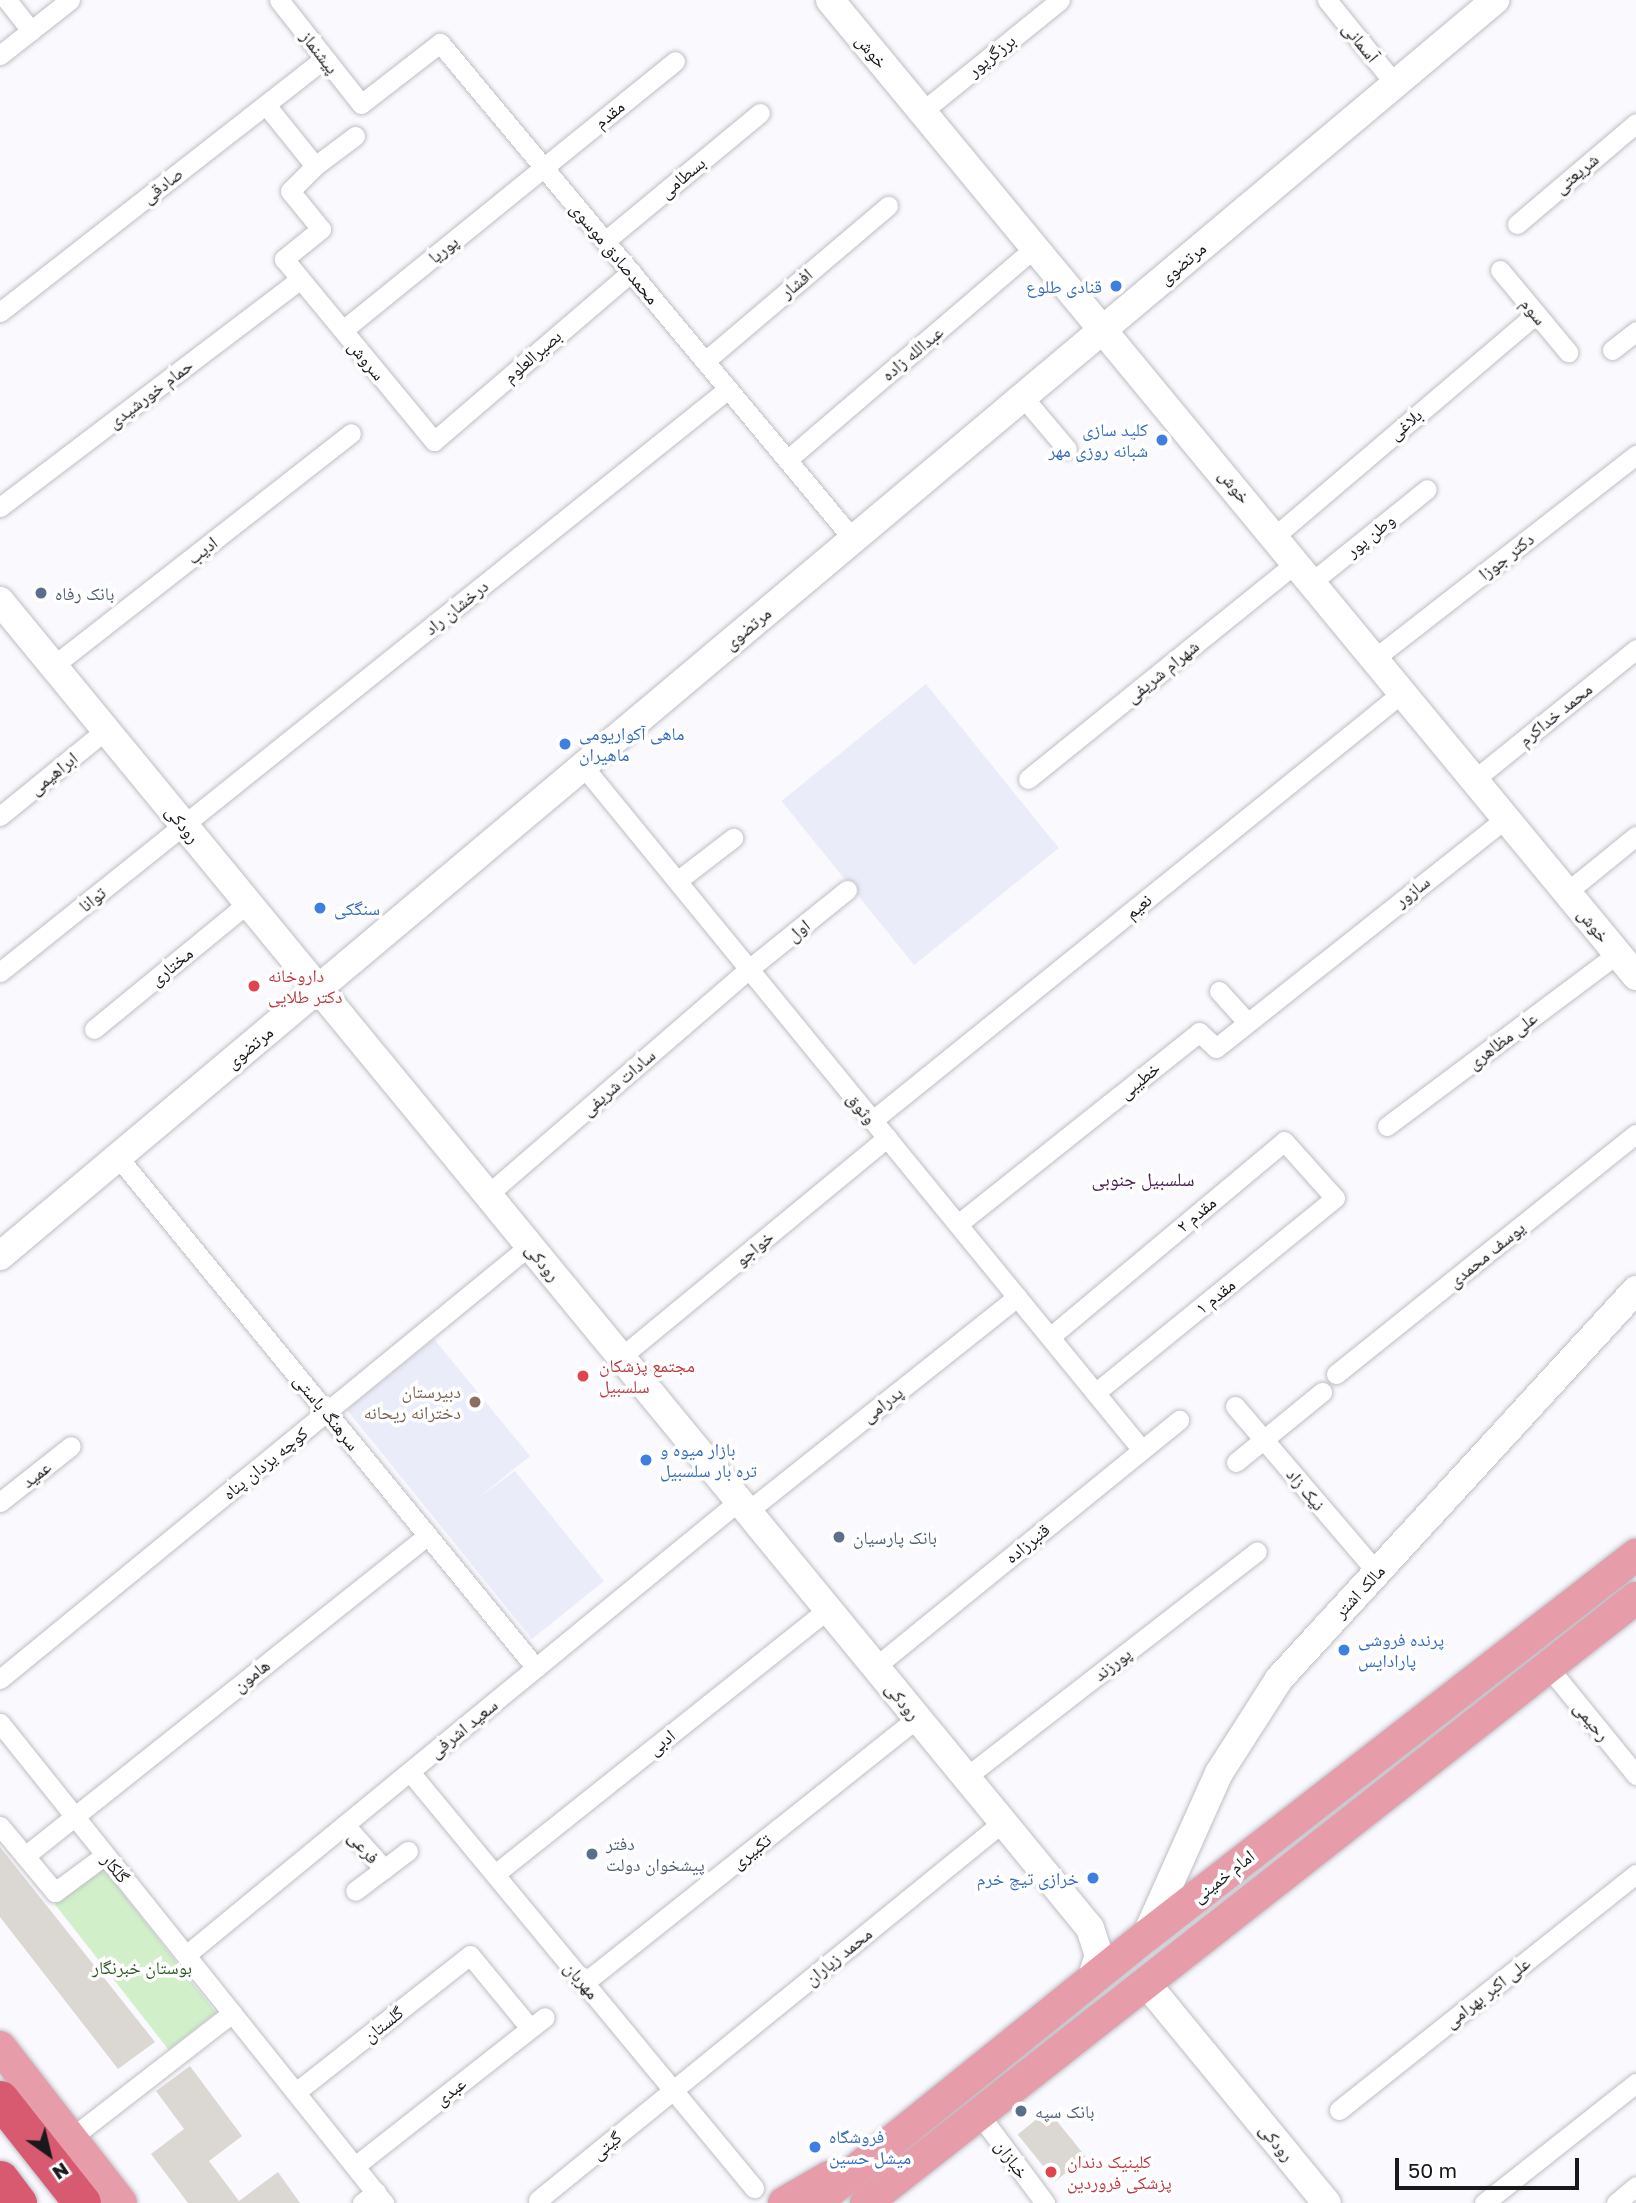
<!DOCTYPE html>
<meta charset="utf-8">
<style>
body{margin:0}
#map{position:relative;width:1636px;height:2203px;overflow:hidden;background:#f9f9fe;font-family:"Golos Text","Noto Naskh Arabic",sans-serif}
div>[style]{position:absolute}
.built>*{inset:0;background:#ebecf9;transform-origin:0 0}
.green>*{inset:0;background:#d1f0ca;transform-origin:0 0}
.building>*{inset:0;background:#dbd8d4;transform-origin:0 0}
.roads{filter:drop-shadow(0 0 2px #bebec3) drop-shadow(0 0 2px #bebec3)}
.street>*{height:19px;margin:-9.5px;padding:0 9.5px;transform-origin:9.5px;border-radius:9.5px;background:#fff}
.secondary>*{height:28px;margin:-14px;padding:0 14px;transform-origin:14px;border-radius:14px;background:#fff}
.primary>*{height:32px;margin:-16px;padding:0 16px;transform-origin:16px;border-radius:16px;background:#e79caa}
.highway>*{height:37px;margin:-18.5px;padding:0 18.5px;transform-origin:18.5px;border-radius:18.5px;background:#d75a71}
.dots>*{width:19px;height:19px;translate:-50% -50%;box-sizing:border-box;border:4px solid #fff;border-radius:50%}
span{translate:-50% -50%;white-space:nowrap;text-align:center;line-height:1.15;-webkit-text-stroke:7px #fff;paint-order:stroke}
.street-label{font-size:18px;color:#19191b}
.shop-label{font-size:18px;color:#366cbe}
.right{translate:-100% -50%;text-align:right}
.left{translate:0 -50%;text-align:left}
.service-label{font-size:18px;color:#4e5e75}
.health-label{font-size:18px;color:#be3a42}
.education-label{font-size:18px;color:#785e54}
.park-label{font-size:18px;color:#2d5a24}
.neighbourhood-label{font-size:19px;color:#4a2054}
.north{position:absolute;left:14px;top:2119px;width:70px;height:70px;-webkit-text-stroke:5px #fff;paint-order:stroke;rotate:146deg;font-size:19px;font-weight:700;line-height:28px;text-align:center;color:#19191b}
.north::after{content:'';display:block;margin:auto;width:24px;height:32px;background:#19191b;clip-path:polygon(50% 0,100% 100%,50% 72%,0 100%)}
.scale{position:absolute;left:1395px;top:2158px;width:184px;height:32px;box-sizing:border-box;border:4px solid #19191b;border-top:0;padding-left:9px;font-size:21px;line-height:24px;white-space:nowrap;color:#19191b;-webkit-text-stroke:5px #fff;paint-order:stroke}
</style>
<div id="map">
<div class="built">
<i style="left:926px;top:684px;width:211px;height:186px;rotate:51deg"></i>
<i style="clip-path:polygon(434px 1339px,530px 1456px,478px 1498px,515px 1471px,604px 1581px,532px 1639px,347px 1410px)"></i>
</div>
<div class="green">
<i style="left:102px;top:1867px;width:185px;height:60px;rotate:52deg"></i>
</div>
<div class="building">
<i style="clip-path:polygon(0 1847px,155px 2042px,118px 2069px,0 1917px)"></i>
<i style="clip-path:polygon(190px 2066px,242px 2136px,209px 2161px,239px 2201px,278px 2172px,300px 2203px,188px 2203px,151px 2154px,184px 2129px,156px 2091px)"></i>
<i style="left:1048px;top:2110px;width:60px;height:39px;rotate:51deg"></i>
</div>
<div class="roads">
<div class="street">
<i style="left:7px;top:0;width:39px;rotate:52deg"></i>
<i style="left:279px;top:0;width:132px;rotate:51.7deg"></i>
<i style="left:361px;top:104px;width:100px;rotate:-37.7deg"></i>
<i style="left:440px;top:43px;width:645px;rotate:50.22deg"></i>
<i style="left:1327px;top:0;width:108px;rotate:51deg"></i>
<i style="left:0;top:55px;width:89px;rotate:-38.2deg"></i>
<i style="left:266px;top:105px;width:78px;rotate:51.2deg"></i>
<i style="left:315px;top:166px;width:50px;rotate:-36.9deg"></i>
<i style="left:923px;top:111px;width:176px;rotate:-39deg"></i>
<i style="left:315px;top:166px;width:35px;rotate:135deg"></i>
<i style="left:290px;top:191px;width:49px;rotate:50.8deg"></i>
<i style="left:321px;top:229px;width:48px;rotate:141deg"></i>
<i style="left:284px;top:259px;width:236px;rotate:50.5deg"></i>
<i style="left:434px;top:441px;width:260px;rotate:-40.6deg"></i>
<i style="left:1517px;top:224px;width:156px;rotate:-40.3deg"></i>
<i style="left:605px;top:241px;width:201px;rotate:-39.6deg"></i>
<i style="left:1500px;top:270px;width:107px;rotate:50.3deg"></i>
<i style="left:0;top:312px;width:412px;rotate:-38deg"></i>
<i style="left:343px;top:330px;width:427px;rotate:-39deg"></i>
<i style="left:1612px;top:350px;width:31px;rotate:-38deg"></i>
<i style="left:705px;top:361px;width:240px;rotate:-40.3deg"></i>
<i style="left:1023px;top:397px;width:68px;rotate:49.8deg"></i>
<i style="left:787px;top:460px;width:329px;rotate:-40.6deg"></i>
<i style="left:0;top:507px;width:377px;rotate:-37.2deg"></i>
<i style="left:1275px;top:536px;width:343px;rotate:-40.4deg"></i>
<i style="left:1313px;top:581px;width:146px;rotate:-38.9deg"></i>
<i style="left:1375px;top:658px;width:331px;rotate:-37.9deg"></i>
<i style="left:53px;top:666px;width:378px;rotate:-38deg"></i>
<i style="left:583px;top:766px;width:883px;rotate:50.74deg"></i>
<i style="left:1028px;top:779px;width:346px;rotate:-38.9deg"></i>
<i style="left:1475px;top:779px;width:207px;rotate:-38.9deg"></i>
<i style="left:0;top:816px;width:136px;rotate:-39.1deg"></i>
<i style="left:677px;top:881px;width:71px;rotate:-37.5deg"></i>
<i style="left:1567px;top:892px;width:89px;rotate:-39.1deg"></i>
<i style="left:0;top:972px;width:933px;rotate:-38.69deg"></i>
<i style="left:1219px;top:991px;width:42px;rotate:47.9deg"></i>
<i style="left:94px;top:1029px;width:199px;rotate:-39.3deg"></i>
<i style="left:873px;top:1120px;width:681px;rotate:-38.92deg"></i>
<i style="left:1387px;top:1126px;width:289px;rotate:-36.8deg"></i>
<i style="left:118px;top:1157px;width:660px;rotate:50.72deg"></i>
<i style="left:487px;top:1195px;width:346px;rotate:-40.8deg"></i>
<i style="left:749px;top:969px;width:126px;rotate:-38.9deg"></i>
<i style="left:958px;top:1224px;width:308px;rotate:-38.5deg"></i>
<i style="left:1199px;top:1032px;width:23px;rotate:43deg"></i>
<i style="left:1216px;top:1048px;width:370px;rotate:-38.4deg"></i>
<i style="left:1050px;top:1337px;width:305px;rotate:-39.9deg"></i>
<i style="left:1284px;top:1141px;width:76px;rotate:48.2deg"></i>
<i style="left:1335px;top:1198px;width:309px;rotate:140.9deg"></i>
<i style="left:621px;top:1357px;width:345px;rotate:-39.5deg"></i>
<i style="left:1336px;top:1374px;width:384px;rotate:-38.7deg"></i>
<i style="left:1235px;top:1406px;width:218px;rotate:49.5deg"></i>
<i style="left:1236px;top:1462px;width:111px;rotate:-39.1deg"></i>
<i style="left:0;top:1502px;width:90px;rotate:-38.3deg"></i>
<i style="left:748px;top:1511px;width:344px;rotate:-38.5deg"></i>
<i style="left:875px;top:1667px;width:392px;rotate:-39.1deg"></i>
<i style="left:1549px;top:1668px;width:138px;rotate:50.9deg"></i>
<i style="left:0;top:1679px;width:684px;rotate:-39.3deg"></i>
<i style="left:0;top:1723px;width:615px;rotate:51.34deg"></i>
<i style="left:410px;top:1772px;width:540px;rotate:50.41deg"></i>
<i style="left:966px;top:1777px;width:368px;rotate:-37.8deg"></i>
<i style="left:345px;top:1825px;width:59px;rotate:48.4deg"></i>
<i style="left:384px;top:1869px;width:36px;rotate:143deg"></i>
<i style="left:0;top:1826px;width:86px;rotate:50.2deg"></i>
<i style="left:55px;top:1892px;width:62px;rotate:-36.5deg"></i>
<i style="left:25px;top:1856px;width:515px;rotate:-38.54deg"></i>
<i style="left:384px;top:1869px;width:30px;rotate:-37deg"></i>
<i style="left:495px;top:1874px;width:426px;rotate:-38.5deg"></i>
<i style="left:186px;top:1955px;width:715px;rotate:-39.39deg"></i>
<i style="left:584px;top:1983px;width:426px;rotate:-38.5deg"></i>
<i style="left:296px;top:2092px;width:221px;rotate:-38.2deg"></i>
<i style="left:470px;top:1955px;width:94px;rotate:50.6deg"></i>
<i style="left:1339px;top:2110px;width:379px;rotate:-38.5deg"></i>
<i style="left:979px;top:2114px;width:111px;rotate:53.4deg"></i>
<i style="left:71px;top:2138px;width:204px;rotate:-37.8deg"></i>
<i style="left:355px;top:2166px;width:241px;rotate:-38.1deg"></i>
<i style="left:538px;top:2200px;width:599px;rotate:-39.11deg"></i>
<i style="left:362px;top:2203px;width:18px;rotate:-38deg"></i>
<i style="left:1484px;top:2203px;width:194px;rotate:-38.3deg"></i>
<i style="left:1616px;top:2203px;width:26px;rotate:-40deg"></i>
</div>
<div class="secondary">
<i style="left:830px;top:0;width:1266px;rotate:50.45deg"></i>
<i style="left:0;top:601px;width:1717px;rotate:50.6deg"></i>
<i style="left:1090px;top:1928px;width:28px;rotate:72deg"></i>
<i style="left:1099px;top:1955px;width:29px;rotate:108deg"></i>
<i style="left:0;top:1256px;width:1953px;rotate:-40.03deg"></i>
<i style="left:1146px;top:1936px;width:179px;rotate:-65.9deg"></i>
<i style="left:1219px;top:1773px;width:112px;rotate:-57.4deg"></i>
<i style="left:1279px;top:1679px;width:528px;rotate:-47.46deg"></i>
<i style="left:1146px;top:1983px;width:285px;rotate:50.6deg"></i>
</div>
<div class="primary">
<i style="left:0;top:2047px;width:197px;rotate:52.2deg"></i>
<i style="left:784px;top:2203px;width:52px;rotate:-30deg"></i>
<i style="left:815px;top:2203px;width:425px;rotate:-38.9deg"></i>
<i style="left:1146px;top:1936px;width:621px;rotate:-37.87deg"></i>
<i style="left:866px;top:2203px;width:979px;rotate:-38.16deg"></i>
</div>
<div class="highway">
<i style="left:0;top:2099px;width:132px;rotate:51.7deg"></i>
<i style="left:0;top:2179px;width:30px;rotate:53deg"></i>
</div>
</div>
<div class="dots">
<i style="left:1116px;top:286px;background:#3f7fe0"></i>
<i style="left:1162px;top:440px;background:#3f7fe0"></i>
<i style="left:41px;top:593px;background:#5c6f8a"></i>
<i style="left:565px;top:744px;background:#3f7fe0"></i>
<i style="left:320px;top:908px;background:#3f7fe0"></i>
<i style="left:254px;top:986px;background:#e0444e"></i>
<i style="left:583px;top:1376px;background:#e0444e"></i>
<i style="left:475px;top:1402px;background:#8d6e63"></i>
<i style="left:646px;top:1460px;background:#3f7fe0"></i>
<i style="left:839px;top:1537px;background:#5c6f8a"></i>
<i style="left:1344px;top:1650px;background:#3f7fe0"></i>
<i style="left:592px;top:1854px;background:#5c6f8a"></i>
<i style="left:1093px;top:1878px;background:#3f7fe0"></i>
<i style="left:1021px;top:2111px;background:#5c6f8a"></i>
<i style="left:815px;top:2147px;background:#3f7fe0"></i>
<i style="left:1051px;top:2172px;background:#e0444e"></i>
</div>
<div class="street-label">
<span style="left:1361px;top:42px;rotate:51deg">آسمانی</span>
<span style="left:872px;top:51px;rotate:50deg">خوش</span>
<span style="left:320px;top:52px;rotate:52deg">پیشنماز</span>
<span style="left:991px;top:55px;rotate:-39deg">برزگرپور</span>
<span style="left:609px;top:114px;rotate:-39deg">مقدم</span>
<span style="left:1576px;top:173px;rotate:-40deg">شریعتی</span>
<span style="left:682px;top:177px;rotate:-40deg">بسطامی</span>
<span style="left:162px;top:185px;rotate:-38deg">صادقی</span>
<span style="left:443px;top:249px;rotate:-39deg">پوریا</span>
<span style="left:615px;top:253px;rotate:50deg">محمدصادق موسوی</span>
<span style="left:1182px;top:263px;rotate:-40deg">مرتضوی</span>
<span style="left:796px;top:283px;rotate:-40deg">افشار</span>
<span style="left:1534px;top:311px;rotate:51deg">سوم</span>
<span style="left:912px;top:353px;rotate:-40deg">عبدالله زاده</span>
<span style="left:532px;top:356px;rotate:-41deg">بصیرالعلوم</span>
<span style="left:367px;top:360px;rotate:50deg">سروش</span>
<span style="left:150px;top:393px;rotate:-37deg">حمام خورشیدی</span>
<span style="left:1405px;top:424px;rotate:-40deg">بلاغی</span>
<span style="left:1235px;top:486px;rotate:51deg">خوش</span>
<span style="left:1370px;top:535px;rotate:-39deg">وطن پور</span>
<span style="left:202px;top:550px;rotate:-38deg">ادیب</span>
<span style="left:1506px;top:556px;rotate:-38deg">دکتر جوزا</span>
<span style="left:456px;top:607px;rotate:-39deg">درخشان راد</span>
<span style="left:747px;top:628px;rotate:-40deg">مرتضوی</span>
<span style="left:1162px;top:671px;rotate:-39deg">شهرام شریفی</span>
<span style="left:1555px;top:714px;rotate:-39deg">محمد خداکرم</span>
<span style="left:53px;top:773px;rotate:-39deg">ابراهیمی</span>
<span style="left:183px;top:824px;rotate:51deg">رودکی</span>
<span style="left:1412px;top:891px;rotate:-38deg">سازور</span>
<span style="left:92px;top:899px;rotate:-39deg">توانا</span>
<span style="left:1138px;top:906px;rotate:-39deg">نعیم</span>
<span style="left:1594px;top:925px;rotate:51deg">خوش</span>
<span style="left:798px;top:930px;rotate:-38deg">اول</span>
<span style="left:171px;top:966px;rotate:-39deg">مختاری</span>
<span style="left:1502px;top:1040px;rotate:-37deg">علی مظاهری</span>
<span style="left:249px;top:1047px;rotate:-40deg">مرتضوی</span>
<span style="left:1139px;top:1080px;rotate:-39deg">خطیبی</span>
<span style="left:618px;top:1082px;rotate:-41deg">سادات شریفی</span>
<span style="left:862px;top:1108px;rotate:51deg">وثوق</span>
<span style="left:1196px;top:1214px;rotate:-40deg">مقدم ۲</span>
<span style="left:754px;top:1248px;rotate:-40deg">خواجو</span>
<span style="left:1486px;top:1254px;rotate:-39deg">یوسف محمدی</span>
<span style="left:543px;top:1262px;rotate:51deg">رودکی</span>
<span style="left:1215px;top:1296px;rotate:-39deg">مقدم ۱</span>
<span style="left:882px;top:1404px;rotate:-38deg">پدرامی</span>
<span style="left:327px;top:1412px;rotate:51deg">سرهنگ باستی</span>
<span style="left:265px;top:1463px;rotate:-39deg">کوچه یزدان پناه</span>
<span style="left:36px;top:1474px;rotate:-38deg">عمید</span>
<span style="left:1306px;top:1489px;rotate:50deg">نیک زاد</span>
<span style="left:1027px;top:1543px;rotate:-39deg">قنبرزاده</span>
<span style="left:1359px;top:1591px;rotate:-47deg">مالک اشتر</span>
<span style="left:1112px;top:1664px;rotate:-38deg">پورزند</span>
<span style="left:251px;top:1675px;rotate:-38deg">هامون</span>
<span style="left:903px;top:1701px;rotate:51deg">رودکی</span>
<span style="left:1592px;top:1721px;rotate:51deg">رحیمی</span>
<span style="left:463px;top:1728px;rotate:-39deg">سعید اشرفی</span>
<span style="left:661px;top:1742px;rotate:-39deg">ادبی</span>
<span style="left:364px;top:1847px;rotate:49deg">فرعی</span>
<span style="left:751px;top:1851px;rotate:-38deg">تکبیری</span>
<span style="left:116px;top:1868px;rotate:51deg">گلکار</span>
<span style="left:1223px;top:1876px;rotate:-38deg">امام خمینی</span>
<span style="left:838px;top:1956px;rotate:-39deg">محمد زیاران</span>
<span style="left:582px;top:1980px;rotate:50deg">مهربان</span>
<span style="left:1487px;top:1992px;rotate:-38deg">علی اکبر بهرامی</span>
<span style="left:383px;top:2024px;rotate:-38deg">گلستان</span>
<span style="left:450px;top:2091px;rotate:-38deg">عبدی</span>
<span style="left:1277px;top:2142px;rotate:51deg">رودکی</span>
<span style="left:606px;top:2145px;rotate:-39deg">گیتی</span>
<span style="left:1012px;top:2159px;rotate:54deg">خبازان</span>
</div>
<div class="shop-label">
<span class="right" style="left:1102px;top:286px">قنادی طلوع</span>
<span class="right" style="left:1148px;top:440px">کلید سازی<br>شبانه روزی مهر</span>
<span class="left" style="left:579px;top:744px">ماهی آکواریومی<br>ماهیران</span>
<span class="left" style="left:334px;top:908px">سنگکی</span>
<span class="left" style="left:660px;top:1460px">بازار میوه و<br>تره بار سلسبیل</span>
<span class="left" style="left:1358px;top:1650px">پرنده فروشی<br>پارادایس</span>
<span class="right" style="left:1079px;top:1878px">خرازی تیچ خرم</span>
<span class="left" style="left:829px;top:2147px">فروشگاه<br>میشل حسین</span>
</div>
<div class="service-label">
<span class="left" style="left:55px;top:593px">بانک رفاه</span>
<span class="left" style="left:853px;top:1537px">بانک پارسیان</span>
<span class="left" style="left:606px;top:1854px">دفتر<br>پیشخوان دولت</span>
<span class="left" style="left:1035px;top:2111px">بانک سپه</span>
</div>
<div class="health-label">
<span class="left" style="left:268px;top:986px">داروخانه<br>دکتر طلایی</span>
<span class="left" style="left:599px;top:1376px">مجتمع پزشکان<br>سلسبیل</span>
<span class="left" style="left:1067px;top:2172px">کلینیک دندان<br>پزشکی فروردین</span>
</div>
<div class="education-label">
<span class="right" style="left:461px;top:1402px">دبیرستان<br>دخترانه ریحانه</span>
</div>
<div class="park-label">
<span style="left:142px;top:1967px">بوستان خبرنگار</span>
</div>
<div class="neighbourhood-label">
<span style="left:1143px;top:1179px">سلسبیل جنوبی</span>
</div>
<div class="north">N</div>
<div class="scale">50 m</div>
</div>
